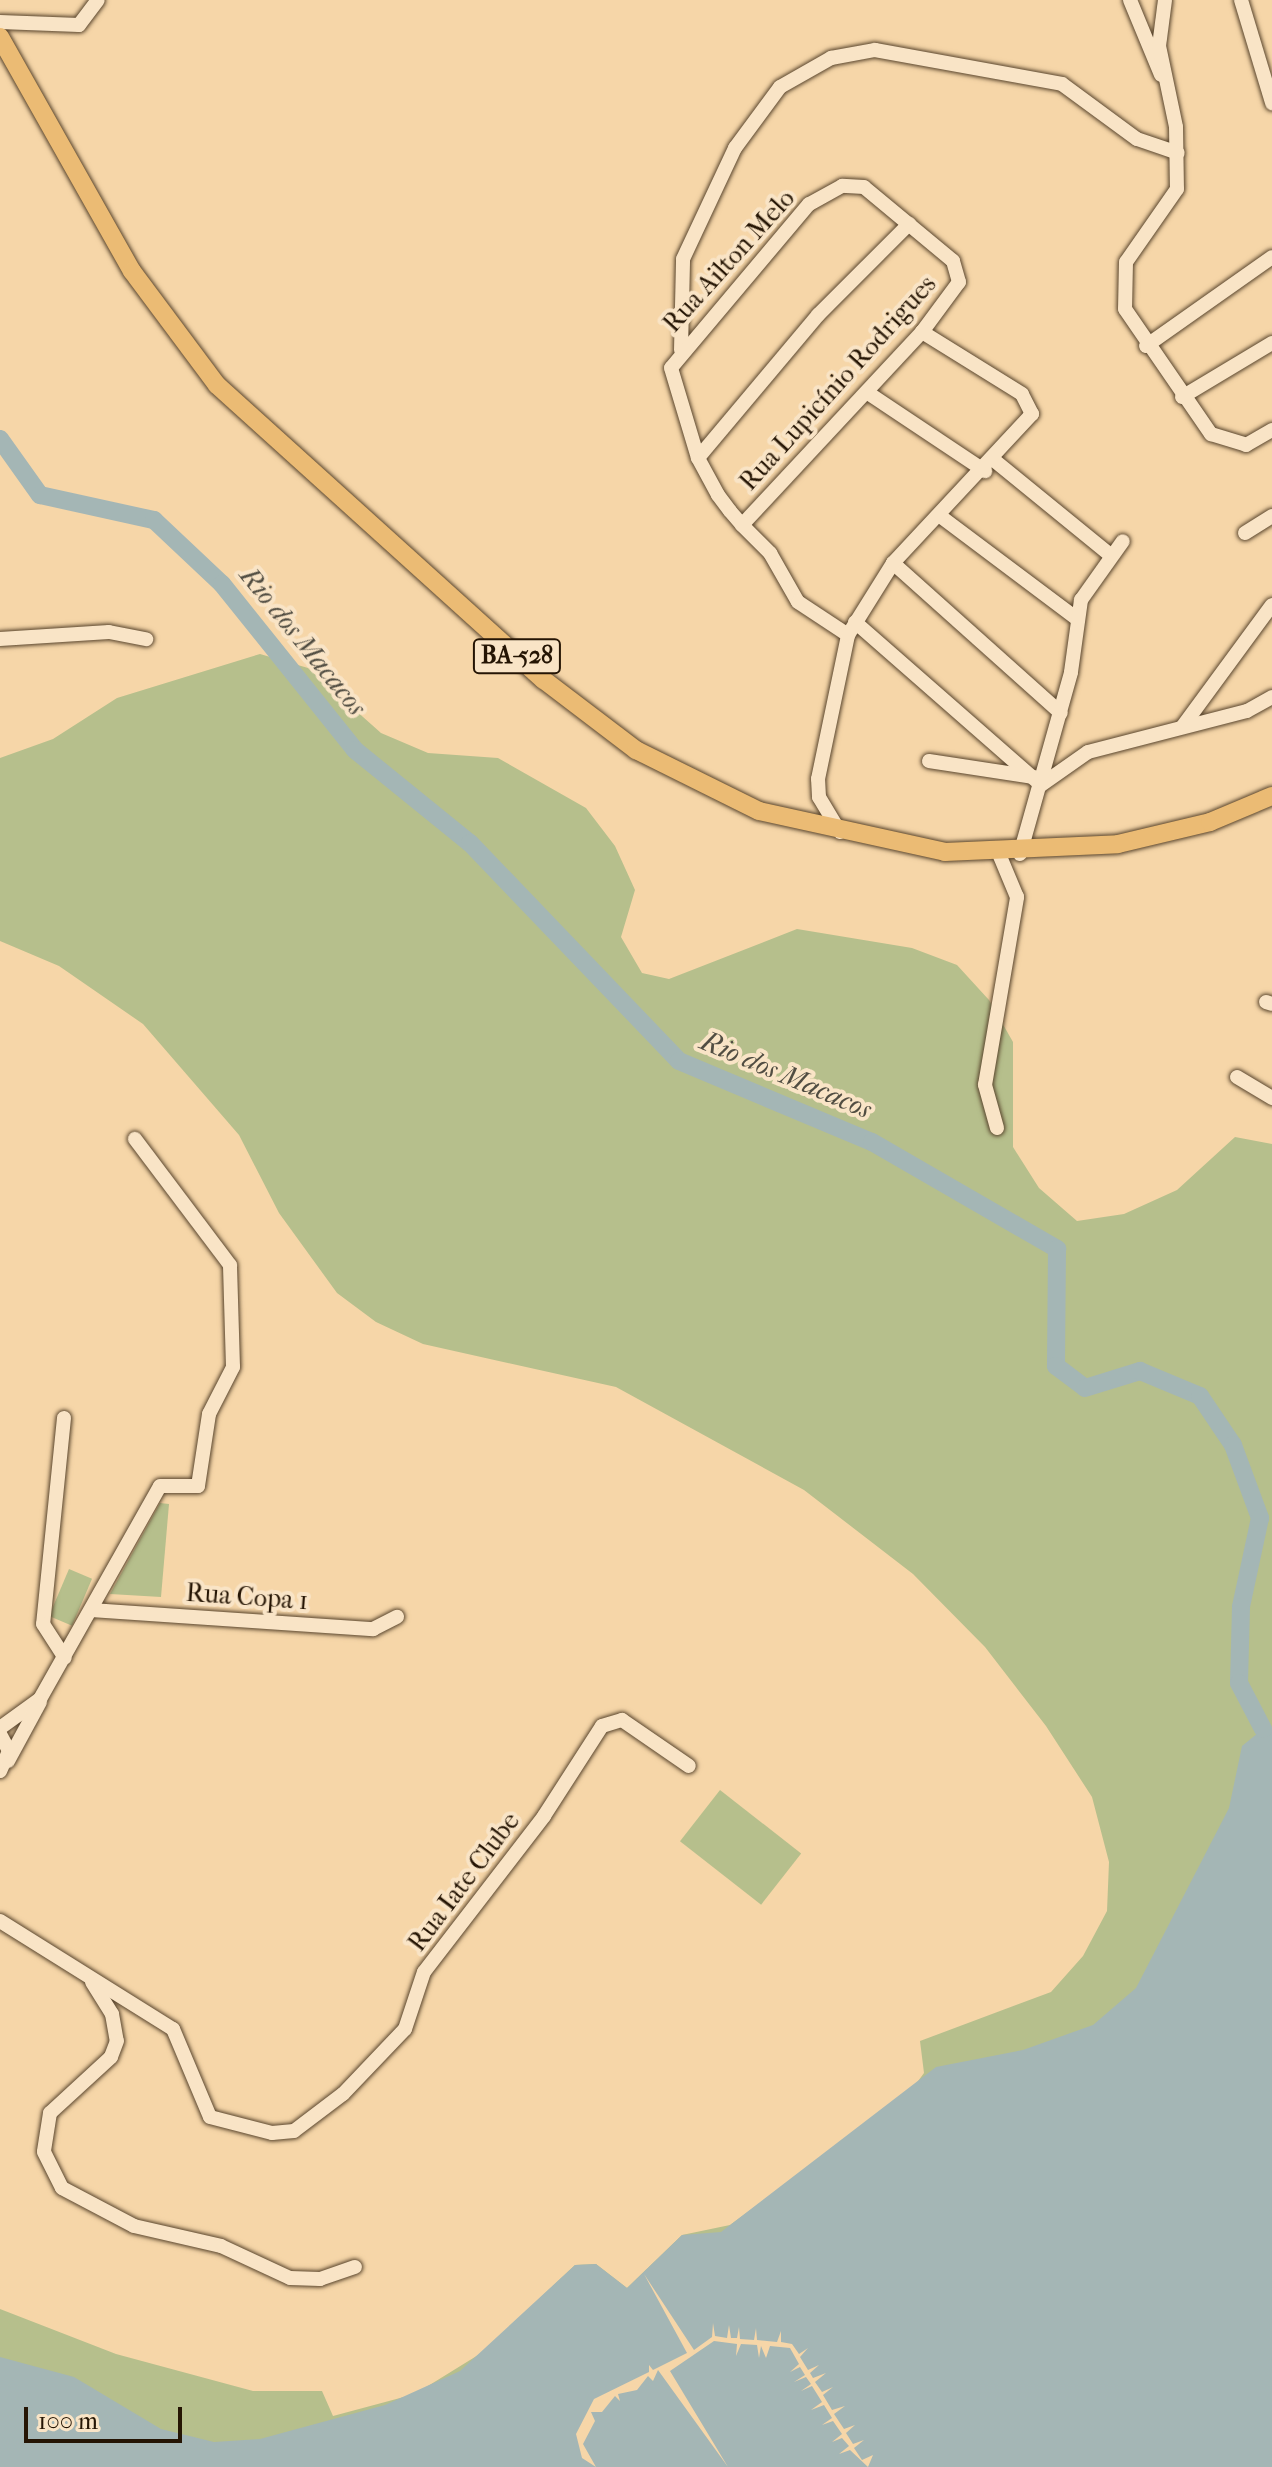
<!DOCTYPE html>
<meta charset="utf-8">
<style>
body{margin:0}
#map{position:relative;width:1272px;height:2467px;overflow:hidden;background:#f6d6a8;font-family:"IM FELL French Canon",serif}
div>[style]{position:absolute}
.green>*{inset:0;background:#b6bf8c;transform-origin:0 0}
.water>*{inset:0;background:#a4b6b5}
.pier>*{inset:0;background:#f6d6a8}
.river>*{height:18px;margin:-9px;padding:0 9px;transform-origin:9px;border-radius:9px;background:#a4b6b5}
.roads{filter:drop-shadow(0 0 2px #59452d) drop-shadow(0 0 2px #59452d)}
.minor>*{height:14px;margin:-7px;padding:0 7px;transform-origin:7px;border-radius:7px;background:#f9e4c6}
.major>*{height:18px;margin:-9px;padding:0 9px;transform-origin:9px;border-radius:9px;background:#ebbb74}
span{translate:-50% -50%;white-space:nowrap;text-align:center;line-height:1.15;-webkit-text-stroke:8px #f9e4c6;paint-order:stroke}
.shield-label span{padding:2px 6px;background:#f9e4c6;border:2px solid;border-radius:6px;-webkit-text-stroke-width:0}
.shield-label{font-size:24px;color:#251504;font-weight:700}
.street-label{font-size:26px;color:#251504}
.water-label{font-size:28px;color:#514d42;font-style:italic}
.scale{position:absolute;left:24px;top:2407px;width:158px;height:36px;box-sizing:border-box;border:4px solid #251504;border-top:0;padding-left:10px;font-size:24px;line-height:28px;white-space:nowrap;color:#251504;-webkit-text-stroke:6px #f9e4c6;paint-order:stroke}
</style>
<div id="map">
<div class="green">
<i style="clip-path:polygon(260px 654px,308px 668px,381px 733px,428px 753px,498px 758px,586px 808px,615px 846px,635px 890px,621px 937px,642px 973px,669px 979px,797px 929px,912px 948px,957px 965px,989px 1000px,1013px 1042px,1013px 1147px,1039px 1188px,1077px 1221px,1124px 1214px,1177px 1190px,1235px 1137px,1272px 1144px,1272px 1883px,1151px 2001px,514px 2357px,230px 2467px,0 2412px,0 2309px,116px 2354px,253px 2391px,322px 2391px,333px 2416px,415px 2394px,483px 2352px,575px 2265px,596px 2264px,627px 2288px,682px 2235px,730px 2225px,910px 2092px,924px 2073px,920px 2041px,1051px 1992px,1083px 1956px,1107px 1911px,1109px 1862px,1092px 1797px,1046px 1726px,985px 1647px,913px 1574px,804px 1490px,616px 1387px,423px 1344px,376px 1322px,337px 1293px,279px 1213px,239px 1135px,143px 1024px,59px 966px,0 941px,0 758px,53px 739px,117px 698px)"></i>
<i style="clip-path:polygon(160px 1503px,169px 1504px,161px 1597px,110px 1594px)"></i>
<i style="left:69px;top:1569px;width:25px;height:51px;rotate:23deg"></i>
<i style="left:720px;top:1790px;width:103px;height:65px;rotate:38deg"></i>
</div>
<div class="water">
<i style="clip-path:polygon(1263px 1729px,1272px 1729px,1272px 2467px,0 2467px,0 2357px,74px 2377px,161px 2429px,214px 2442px,260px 2439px,385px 2405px,460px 2371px,575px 2265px,596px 2264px,627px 2288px,682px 2235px,721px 2232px,936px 2067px,1023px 2050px,1093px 2025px,1136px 1988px,1229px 1808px,1242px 1746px)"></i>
</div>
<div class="pier">
<i style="clip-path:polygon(644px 2274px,694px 2350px,712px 2337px,713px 2323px,715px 2336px,727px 2338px,729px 2325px,731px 2338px,737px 2338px,739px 2327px,740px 2339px,754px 2340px,756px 2328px,757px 2340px,777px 2342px,781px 2331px,781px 2342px,792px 2344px,799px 2354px,808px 2348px,800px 2357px,808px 2370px,819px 2365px,810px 2373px,813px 2378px,826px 2373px,815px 2382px,822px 2392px,833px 2387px,823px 2395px,832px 2410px,845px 2406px,834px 2414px,844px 2429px,855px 2425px,846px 2433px,853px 2444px,864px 2440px,854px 2448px,862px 2460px,873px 2455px,868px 2467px,850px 2450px,839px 2454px,849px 2446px,842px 2438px,832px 2442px,842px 2434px,833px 2421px,822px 2425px,832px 2418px,824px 2405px,811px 2410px,822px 2402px,812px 2386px,801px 2391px,811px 2384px,806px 2377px,794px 2382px,805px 2375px,800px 2367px,790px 2372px,799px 2364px,790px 2348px,770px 2346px,766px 2358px,761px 2346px,759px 2358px,757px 2345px,741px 2344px,736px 2356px,737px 2344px,714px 2341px,670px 2371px,728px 2467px,658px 2370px,653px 2381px,648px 2376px,637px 2390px,618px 2394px,620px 2401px,615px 2396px,602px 2412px,591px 2412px,595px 2421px,583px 2444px,596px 2467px,582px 2458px,576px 2434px,594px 2399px,649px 2372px,649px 2365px,653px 2370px,687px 2353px)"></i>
</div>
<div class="river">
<i style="left:0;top:439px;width:69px;rotate:54.5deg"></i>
<i style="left:40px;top:495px;width:117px;rotate:12.4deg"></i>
<i style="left:154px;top:520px;width:93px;rotate:43.3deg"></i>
<i style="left:222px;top:584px;width:213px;rotate:51.3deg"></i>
<i style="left:355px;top:750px;width:148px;rotate:39deg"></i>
<i style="left:470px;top:843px;width:302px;rotate:46.2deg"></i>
<i style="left:679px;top:1061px;width:209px;rotate:22.8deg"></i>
<i style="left:872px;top:1142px;width:214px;rotate:30deg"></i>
<i style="left:1057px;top:1249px;width:117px;rotate:90.5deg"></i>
<i style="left:1056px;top:1366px;width:36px;rotate:37deg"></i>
<i style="left:1085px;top:1388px;width:58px;rotate:-17.2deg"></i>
<i style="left:1140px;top:1371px;width:65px;rotate:22.6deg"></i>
<i style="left:1200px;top:1396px;width:59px;rotate:56deg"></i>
<i style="left:1233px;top:1445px;width:78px;rotate:69.7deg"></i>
<i style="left:1260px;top:1518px;width:91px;rotate:102.1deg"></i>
<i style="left:1241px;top:1607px;width:76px;rotate:91.5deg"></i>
<i style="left:1239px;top:1683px;width:52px;rotate:62.4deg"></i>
</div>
<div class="roads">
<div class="minor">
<i style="left:1130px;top:0;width:81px;rotate:67.5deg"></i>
<i style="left:1165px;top:0;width:46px;rotate:97.4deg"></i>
<i style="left:1159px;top:46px;width:83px;rotate:78.1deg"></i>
<i style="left:1176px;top:127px;width:62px;rotate:89.1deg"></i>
<i style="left:1177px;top:189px;width:89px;rotate:124.9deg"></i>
<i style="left:1126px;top:262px;width:47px;rotate:91.2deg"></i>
<i style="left:1125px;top:309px;width:152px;rotate:55.5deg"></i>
<i style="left:1211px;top:434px;width:37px;rotate:17deg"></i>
<i style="left:1246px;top:445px;width:30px;rotate:-30deg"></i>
<i style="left:1241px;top:0;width:108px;rotate:73.2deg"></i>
<i style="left:0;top:22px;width:79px;rotate:2.2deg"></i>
<i style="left:79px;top:25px;width:31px;rotate:-53deg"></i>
<i style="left:1146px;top:346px;width:154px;rotate:-35.2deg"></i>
<i style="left:681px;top:350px;width:91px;rotate:-88.7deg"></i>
<i style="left:683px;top:259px;width:123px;rotate:-64.9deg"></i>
<i style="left:735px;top:148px;width:76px;rotate:-53.6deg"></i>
<i style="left:780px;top:87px;width:59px;rotate:-29.6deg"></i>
<i style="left:831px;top:58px;width:45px;rotate:-10.3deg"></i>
<i style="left:875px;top:50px;width:190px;rotate:10.3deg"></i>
<i style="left:1062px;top:84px;width:93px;rotate:36.3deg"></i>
<i style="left:1137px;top:139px;width:43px;rotate:18.9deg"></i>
<i style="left:868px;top:393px;width:141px;rotate:33.7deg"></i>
<i style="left:1182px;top:397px;width:105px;rotate:-31deg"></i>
<i style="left:698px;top:458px;width:187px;rotate:-50deg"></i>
<i style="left:818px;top:315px;width:129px;rotate:-45deg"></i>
<i style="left:995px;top:461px;width:146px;rotate:39.2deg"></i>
<i style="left:940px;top:516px;width:171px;rotate:36.9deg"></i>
<i style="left:742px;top:525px;width:264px;rotate:-47deg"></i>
<i style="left:922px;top:332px;width:62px;rotate:-53.5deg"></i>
<i style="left:959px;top:282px;width:22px;rotate:-106deg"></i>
<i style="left:953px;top:261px;width:116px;rotate:-140.3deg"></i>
<i style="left:864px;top:187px;width:22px;rotate:-177deg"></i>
<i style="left:842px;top:186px;width:38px;rotate:151deg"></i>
<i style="left:809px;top:204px;width:214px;rotate:130.1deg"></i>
<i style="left:671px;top:368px;width:94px;rotate:73.3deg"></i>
<i style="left:698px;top:458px;width:42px;rotate:61.6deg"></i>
<i style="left:718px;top:495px;width:20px;rotate:53deg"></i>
<i style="left:730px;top:511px;width:18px;rotate:49deg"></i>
<i style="left:742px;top:525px;width:40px;rotate:45deg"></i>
<i style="left:770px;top:553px;width:56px;rotate:60.3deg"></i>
<i style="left:798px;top:602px;width:60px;rotate:33.4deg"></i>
<i style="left:1245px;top:533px;width:32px;rotate:-32deg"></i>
<i style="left:893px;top:563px;width:225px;rotate:41.8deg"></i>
<i style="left:855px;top:622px;width:247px;rotate:41.2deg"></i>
<i style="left:1041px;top:785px;width:57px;rotate:-35.1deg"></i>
<i style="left:1088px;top:752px;width:164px;rotate:-14.5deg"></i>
<i style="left:1247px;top:711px;width:29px;rotate:-29deg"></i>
<i style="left:0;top:639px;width:109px;rotate:-3.7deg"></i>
<i style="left:109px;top:632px;width:38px;rotate:11deg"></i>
<i style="left:1183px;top:726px;width:150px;rotate:-53.7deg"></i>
<i style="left:929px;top:761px;width:106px;rotate:8.7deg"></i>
<i style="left:840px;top:832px;width:41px;rotate:-121deg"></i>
<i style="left:819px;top:797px;width:18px;rotate:-93deg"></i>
<i style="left:818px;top:779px;width:147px;rotate:-78.2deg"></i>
<i style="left:848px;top:635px;width:85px;rotate:-58deg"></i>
<i style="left:893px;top:563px;width:204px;rotate:-47deg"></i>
<i style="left:1032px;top:414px;width:22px;rotate:-117deg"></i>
<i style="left:1022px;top:394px;width:118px;rotate:-148.2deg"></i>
<i style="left:1020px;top:854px;width:189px;rotate:-74.3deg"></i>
<i style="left:1071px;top:672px;width:73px;rotate:-82.1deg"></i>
<i style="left:1081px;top:600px;width:72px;rotate:-54.6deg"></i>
<i style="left:1266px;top:1002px;width:6px;rotate:18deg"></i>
<i style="left:1237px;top:1077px;width:41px;rotate:31deg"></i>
<i style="left:997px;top:1128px;width:45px;rotate:-105.6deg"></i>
<i style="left:985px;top:1085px;width:191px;rotate:-80.3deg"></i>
<i style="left:1017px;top:897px;width:47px;rotate:-112.7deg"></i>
<i style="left:64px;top:1418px;width:207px;rotate:95.8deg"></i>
<i style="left:43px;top:1624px;width:40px;rotate:57.1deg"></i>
<i style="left:91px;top:1610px;width:283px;rotate:3.9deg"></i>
<i style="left:373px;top:1629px;width:27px;rotate:-27deg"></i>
<i style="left:0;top:1728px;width:49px;rotate:-35.9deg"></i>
<i style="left:40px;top:1699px;width:244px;rotate:-60.6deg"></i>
<i style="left:160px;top:1486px;width:38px"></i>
<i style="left:198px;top:1486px;width:73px;rotate:-81.3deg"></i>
<i style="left:209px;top:1414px;width:53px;rotate:-62.9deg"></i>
<i style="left:233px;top:1367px;width:102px;rotate:-91.7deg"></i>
<i style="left:230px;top:1265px;width:158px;rotate:-127deg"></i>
<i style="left:0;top:1734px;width:19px;rotate:62deg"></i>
<i style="left:9px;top:1751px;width:22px;rotate:114deg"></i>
<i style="left:8px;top:1761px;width:67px;rotate:-61.5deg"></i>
<i style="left:0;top:1921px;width:204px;rotate:32deg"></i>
<i style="left:173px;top:2029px;width:95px;rotate:67.2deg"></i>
<i style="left:210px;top:2117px;width:64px;rotate:14.5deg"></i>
<i style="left:272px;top:2133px;width:22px;rotate:-5deg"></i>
<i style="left:294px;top:2131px;width:61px;rotate:-37.1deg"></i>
<i style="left:343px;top:2094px;width:90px;rotate:-46.4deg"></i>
<i style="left:405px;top:2029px;width:60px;rotate:-71.6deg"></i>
<i style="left:424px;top:1972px;width:197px;rotate:-52.4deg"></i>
<i style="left:544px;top:1816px;width:107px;rotate:-57.2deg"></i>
<i style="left:602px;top:1726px;width:21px;rotate:-17deg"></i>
<i style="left:622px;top:1720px;width:81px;rotate:34.5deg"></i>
<i style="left:92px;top:1982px;width:38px;rotate:58deg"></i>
<i style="left:112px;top:2014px;width:27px;rotate:80deg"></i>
<i style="left:117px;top:2041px;width:17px;rotate:111deg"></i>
<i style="left:111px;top:2057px;width:83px;rotate:137.4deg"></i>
<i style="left:50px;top:2113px;width:39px;rotate:99deg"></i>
<i style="left:44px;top:2152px;width:40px;rotate:63.4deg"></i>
<i style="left:62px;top:2188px;width:81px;rotate:27.8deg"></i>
<i style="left:134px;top:2226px;width:89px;rotate:12.9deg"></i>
<i style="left:221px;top:2246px;width:76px;rotate:24.9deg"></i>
<i style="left:290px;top:2278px;width:30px;rotate:2deg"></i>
<i style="left:320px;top:2279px;width:37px;rotate:-19deg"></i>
</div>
<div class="major">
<i style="left:0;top:37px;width:269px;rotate:60.6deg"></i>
<i style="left:132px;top:271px;width:142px;rotate:53.3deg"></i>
<i style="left:217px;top:385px;width:440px;rotate:42.1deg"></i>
<i style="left:544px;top:680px;width:116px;rotate:37.3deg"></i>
<i style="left:636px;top:750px;width:137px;rotate:26.4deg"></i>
<i style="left:759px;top:811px;width:190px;rotate:12.4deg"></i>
<i style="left:945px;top:852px;width:173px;rotate:-2.6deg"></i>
<i style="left:1118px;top:844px;width:95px;rotate:-13.4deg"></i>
<i style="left:1210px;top:822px;width:67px;rotate:-22.8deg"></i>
</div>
</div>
<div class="shield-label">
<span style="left:517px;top:656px">BA-528</span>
</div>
<div class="street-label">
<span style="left:729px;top:261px;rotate:-48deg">Rua Ailton Melo</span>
<span style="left:838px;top:383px;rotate:-48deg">Rua Lupicínio Rodrigues</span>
<span style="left:247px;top:1597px;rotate:4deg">Rua Copa 1</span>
<span style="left:464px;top:1882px;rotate:-53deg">Rua Iate Clube</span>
</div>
<div class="water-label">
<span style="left:303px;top:641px;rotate:51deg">Rio dos Macacos</span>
<span style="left:786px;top:1075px;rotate:23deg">Rio dos Macacos</span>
</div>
<div class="scale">100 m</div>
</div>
